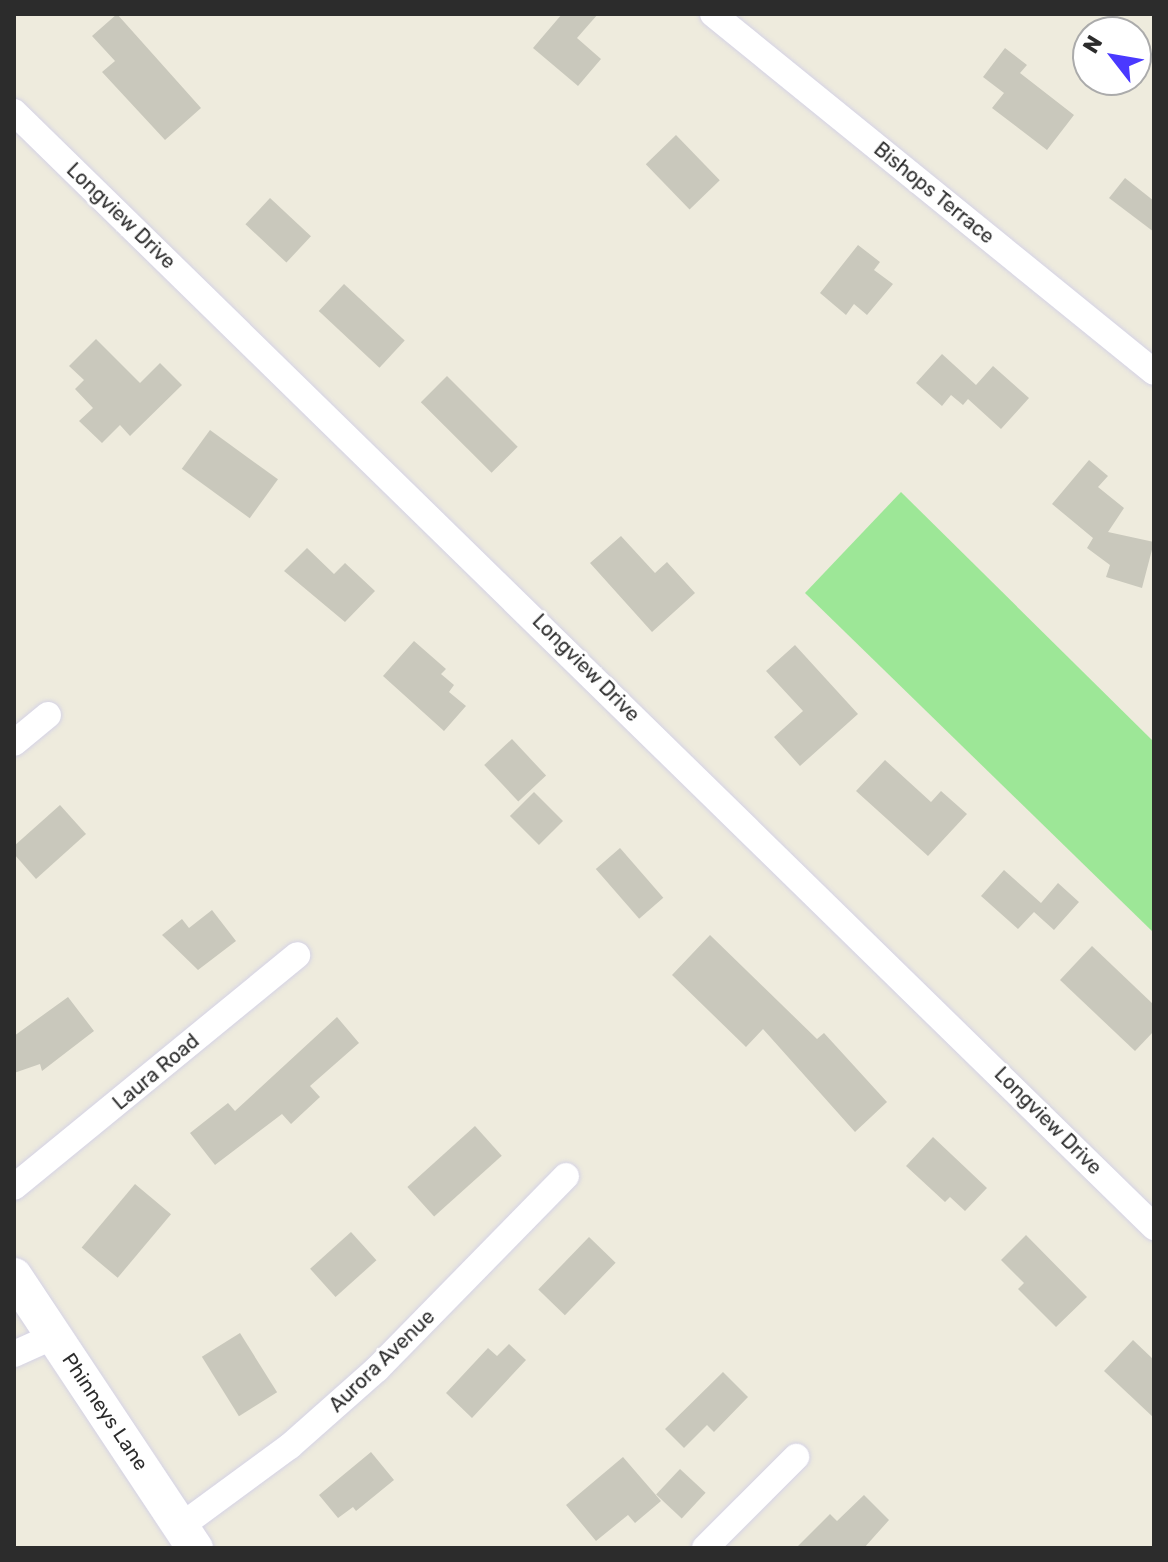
<!DOCTYPE html>
<style>
body{margin:0}
#map{position:relative;width:1168px;height:1562px;overflow:hidden;background:#eeebdd;font-family:Rubik,sans-serif}
div>[style]{position:absolute}
.green>*{inset:0;background:#9de797}
.building>*{inset:0;background:#c9c8bc;transform-origin:0 0}
.roads{filter:drop-shadow(0 0 2px #d4d2e5) drop-shadow(0 0 2px #d4d2e5)}
.minor>*{height:26px;margin:-13px;padding:0 13px;transform-origin:13px;border-radius:13px;background:#fff}
.secondary>*{height:36px;margin:-18px;padding:0 18px;transform-origin:18px;border-radius:18px;background:#fff}
span{translate:-50% -50%;white-space:nowrap;text-align:center;line-height:1.15;-webkit-text-stroke:6px #fff;paint-order:stroke}
.street-label{font-size:20px;color:#2c2c2c}
.frame{position:absolute;inset:0;border:16px solid #2c2c2c;pointer-events:none}
.north{position:absolute;left:1072px;top:16px;width:80px;height:80px;box-sizing:border-box;background:#fff;border:2px solid #ababab;border-radius:50%;rotate:301deg;font-size:22px;font-weight:700;line-height:32px;text-align:center;color:#2c2c2c}
.north::after{content:'';display:block;margin:auto;width:28px;height:36px;background:#4a39ff;clip-path:polygon(50% 0,100% 100%,50% 72%,0 100%)}
</style>
<div id="map">
<div class="green">
<i style="clip-path:polygon(901px 492px,1154px 742px,1154px 933px,805px 593px)"></i>
</div>
<div class="building">
<i style="clip-path:polygon(117px 14px,201px 108px,165px 140px,102px 72px,115px 61px,92px 36px)"></i>
<i style="clip-path:polygon(562px 14px,598px 14px,577px 38px,601px 59px,578px 86px,533px 48px)"></i>
<i style="clip-path:polygon(1005px 48px,1027px 65px,1020px 73px,1074px 115px,1047px 150px,992px 108px,1004px 93px,983px 77px)"></i>
<i style="left:676px;top:135px;width:63px;height:42px;rotate:46deg"></i>
<i style="clip-path:polygon(1125px 178px,1154px 201px,1154px 232px,1109px 198px)"></i>
<i style="left:270px;top:198px;width:56px;height:36px;rotate:43deg"></i>
<i style="clip-path:polygon(858px 245px,880px 262px,874px 270px,893px 284px,867px 315px,854px 304px,846px 315px,820px 293px)"></i>
<i style="left:344px;top:284px;width:83px;height:37px;rotate:43deg"></i>
<i style="clip-path:polygon(96px 339px,140px 383px,160px 363px,182px 385px,130px 436px,120px 425px,102px 443px,79px 421px,93px 408px,75px 389px,84px 380px,69px 366px)"></i>
<i style="clip-path:polygon(942px 354px,976px 385px,993px 366px,1029px 398px,1001px 429px,968px 399px,963px 405px,951px 395px,942px 406px,916px 383px)"></i>
<i style="left:447px;top:376px;width:100px;height:37px;rotate:45deg"></i>
<i style="left:210px;top:430px;width:84px;height:48px;rotate:36deg"></i>
<i style="clip-path:polygon(1089px 460px,1108px 476px,1098px 487px,1124px 508px,1108px 532px,1154px 542px,1142px 588px,1106px 577px,1110px 565px,1087px 548px,1093px 538px,1052px 504px)"></i>
<i style="clip-path:polygon(621px 536px,655px 573px,667px 562px,695px 593px,652px 632px,590px 563px)"></i>
<i style="clip-path:polygon(307px 548px,334px 574px,345px 563px,375px 591px,345px 622px,284px 571px)"></i>
<i style="clip-path:polygon(414px 641px,446px 669px,441px 674px,454px 685px,449px 692px,466px 706px,444px 731px,383px 676px)"></i>
<i style="clip-path:polygon(795px 645px,858px 714px,800px 766px,774px 737px,803px 711px,766px 671px)"></i>
<i style="left:512px;top:739px;width:50px;height:38px;rotate:47deg"></i>
<i style="clip-path:polygon(885px 760px,931px 802px,941px 791px,967px 814px,928px 856px,856px 791px)"></i>
<i style="left:534px;top:792px;width:41px;height:34px;rotate:45deg"></i>
<i style="clip-path:polygon(60px 805px,86px 834px,36px 879px,14px 854px,14px 846px)"></i>
<i style="left:620px;top:848px;width:66px;height:32px;rotate:49deg"></i>
<i style="clip-path:polygon(1004px 870px,1041px 903px,1058px 883px,1079px 902px,1054px 930px,1034px 912px,1018px 929px,981px 896px)"></i>
<i style="clip-path:polygon(212px 910px,236px 941px,198px 970px,162px 935px,182px 919px,189px 928px)"></i>
<i style="clip-path:polygon(710px 935px,817px 1039px,824px 1033px,887px 1102px,855px 1132px,763px 1029px,746px 1047px,672px 975px)"></i>
<i style="clip-path:polygon(1092px 946px,1154px 1005px,1154px 1031px,1135px 1051px,1060px 980px)"></i>
<i style="clip-path:polygon(68px 997px,94px 1031px,42px 1071px,40px 1064px,14px 1073px,14px 1036px)"></i>
<i style="clip-path:polygon(337px 1017px,359px 1043px,310px 1086px,320px 1097px,291px 1124px,282px 1114px,215px 1165px,190px 1133px,228px 1103px,235px 1111px)"></i>
<i style="left:475px;top:1126px;width:40px;height:91px;rotate:48deg"></i>
<i style="clip-path:polygon(933px 1137px,987px 1188px,965px 1211px,950px 1197px,945px 1202px,906px 1166px)"></i>
<i style="left:135px;top:1184px;width:47px;height:83px;rotate:40deg"></i>
<i style="left:351px;top:1232px;width:38px;height:55px;rotate:48deg"></i>
<i style="clip-path:polygon(1026px 1235px,1087px 1297px,1056px 1327px,1018px 1289px,1024px 1283px,1001px 1260px)"></i>
<i style="left:589px;top:1237px;width:37px;height:73px;rotate:44deg"></i>
<i style="left:240px;top:1333px;width:70px;height:45px;rotate:58deg"></i>
<i style="clip-path:polygon(1133px 1340px,1154px 1360px,1154px 1418px,1104px 1371px)"></i>
<i style="clip-path:polygon(509px 1344px,526px 1360px,472px 1418px,446px 1393px,488px 1348px,497px 1356px)"></i>
<i style="clip-path:polygon(723px 1372px,748px 1397px,714px 1432px,707px 1425px,684px 1448px,665px 1429px)"></i>
<i style="clip-path:polygon(371px 1452px,394px 1480px,356px 1511px,353px 1507px,338px 1518px,319px 1495px)"></i>
<i style="clip-path:polygon(623px 1457px,661px 1501px,635px 1523px,628px 1515px,596px 1541px,566px 1505px)"></i>
<i style="left:680px;top:1469px;width:35px;height:35px;rotate:43deg"></i>
<i style="clip-path:polygon(864px 1495px,889px 1520px,864px 1548px,796px 1548px,830px 1514px,837px 1521px)"></i>
</div>
<div class="roads">
<div class="minor">
<i style="left:713px;top:14px;width:568px;rotate:39.07deg"></i>
<i style="left:14px;top:112px;width:1595px;rotate:44.36deg"></i>
<i style="left:14px;top:743px;width:44px;rotate:-39.5deg"></i>
<i style="left:14px;top:1187px;width:366px;rotate:-39.3deg"></i>
<i style="left:14px;top:1354px;width:44px;rotate:-24.2deg"></i>
<i style="left:181px;top:1526px;width:135px;rotate:-36.3deg"></i>
<i style="left:290px;top:1446px;width:116px;rotate:-41.5deg"></i>
<i style="left:377px;top:1369px;width:270px;rotate:-45.6deg"></i>
<i style="left:705px;top:1548px;width:129px;rotate:-45deg"></i>
</div>
<div class="secondary">
<i style="left:14px;top:1276px;width:327px;rotate:56.4deg"></i>
</div>
</div>
<div class="street-label">
<span style="left:934px;top:193px;rotate:39deg">Bishops Terrace</span>
<span style="left:121px;top:216px;rotate:44deg">Longview Drive</span>
<span style="left:586px;top:668px;rotate:45deg">Longview Drive</span>
<span style="left:156px;top:1072px;rotate:-40deg">Laura Road</span>
<span style="left:1048px;top:1121px;rotate:45deg">Longview Drive</span>
<span style="left:382px;top:1361px;rotate:-44deg">Aurora Avenue</span>
<span style="left:105px;top:1412px;rotate:56deg">Phinneys Lane</span>
</div>
<div class="frame"></div>
<div class="north">N</div>
</div>
